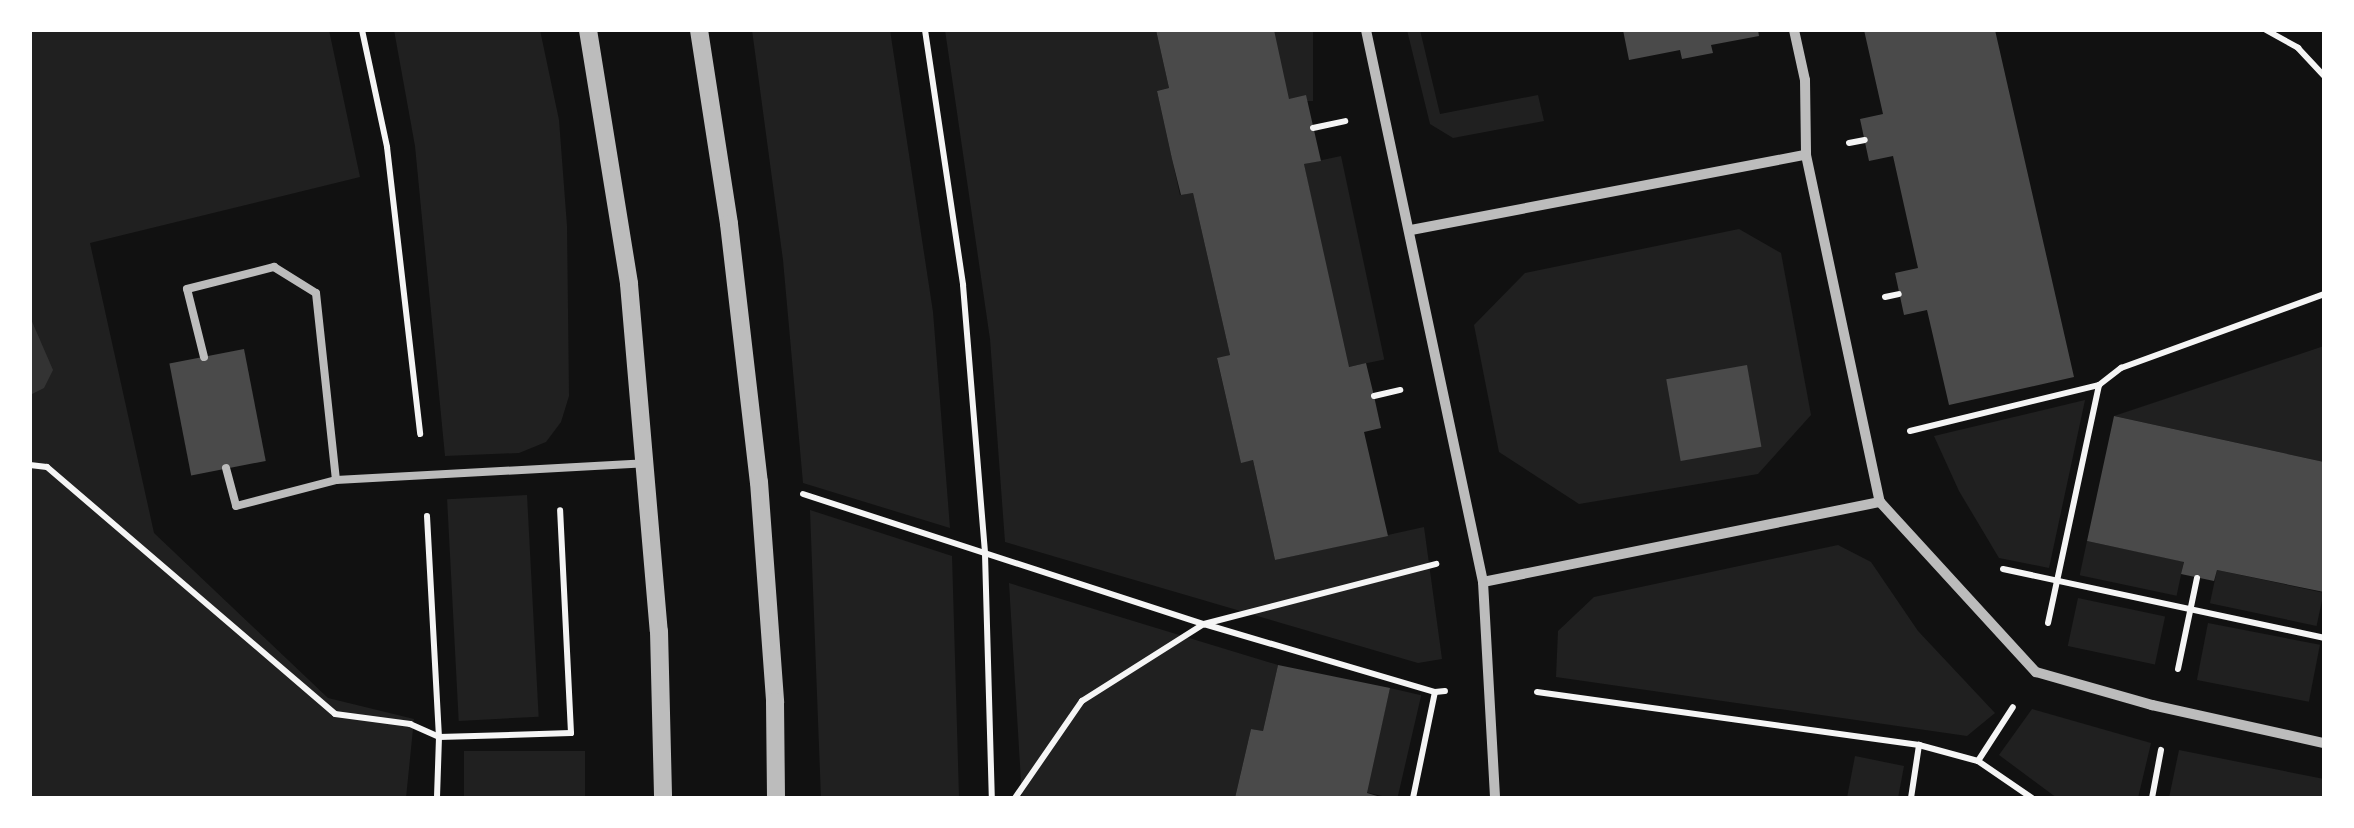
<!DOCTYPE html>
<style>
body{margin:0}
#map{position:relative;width:2354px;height:828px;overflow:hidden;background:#111;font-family:Mulish,sans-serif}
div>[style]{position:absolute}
.green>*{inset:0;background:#202020;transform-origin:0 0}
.water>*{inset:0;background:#333}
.building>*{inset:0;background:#4a4a4a;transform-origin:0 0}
.path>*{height:6px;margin:-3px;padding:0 3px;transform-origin:3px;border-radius:3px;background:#f5f5f5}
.service>*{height:8px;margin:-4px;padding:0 4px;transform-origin:4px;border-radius:4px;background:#bcbcbc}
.minor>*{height:10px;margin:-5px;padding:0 5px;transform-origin:5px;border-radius:5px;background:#bcbcbc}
.tertiary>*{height:18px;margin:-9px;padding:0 9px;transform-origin:9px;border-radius:9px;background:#bcbcbc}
span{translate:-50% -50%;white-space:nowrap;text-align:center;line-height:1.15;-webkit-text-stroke:8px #fff;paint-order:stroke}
.frame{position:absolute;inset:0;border:32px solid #fff;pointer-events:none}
</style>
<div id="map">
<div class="green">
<i style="clip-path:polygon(30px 30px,329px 30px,360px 177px,90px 243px,154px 533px,328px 698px,414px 719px,406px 798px,30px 798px)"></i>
<i style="clip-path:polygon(394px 30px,540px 30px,559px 120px,567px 226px,569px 396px,561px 422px,546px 442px,519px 453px,445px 456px,415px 146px)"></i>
<i style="clip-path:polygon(752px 30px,890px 30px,933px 312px,950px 528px,803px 483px,783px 260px)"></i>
<i style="clip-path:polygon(945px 30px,1156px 30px,1169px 88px,1157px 91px,1180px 195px,1193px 193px,1230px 355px,1217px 359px,1241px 462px,1253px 460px,1275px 560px,1424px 527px,1442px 659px,1418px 663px,1005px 542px,990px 339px)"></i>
<i style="left:1274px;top:30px;width:39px;height:71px"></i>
<i style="clip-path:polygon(1407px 30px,1420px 30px,1440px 114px,1538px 95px,1544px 121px,1453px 138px,1430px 124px)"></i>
<i style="left:1341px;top:156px;width:208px;height:38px;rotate:78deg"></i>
<i style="clip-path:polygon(1739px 229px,1781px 253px,1811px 415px,1758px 474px,1579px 504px,1499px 452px,1474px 325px,1525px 273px)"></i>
<i style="clip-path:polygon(2324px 346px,2324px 462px,2114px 416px)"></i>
<i style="clip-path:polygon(2085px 400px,2049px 568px,1999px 558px,1959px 491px,1934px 436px)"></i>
<i style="left:527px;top:495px;width:222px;height:80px;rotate:87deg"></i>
<i style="clip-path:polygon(810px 510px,952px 556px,959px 798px,821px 798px)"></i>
<i style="left:2087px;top:541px;width:99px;height:35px;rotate:12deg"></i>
<i style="clip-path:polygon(1838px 545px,1871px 562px,1918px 631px,1995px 713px,1967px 736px,1556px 677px,1558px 631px,1594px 597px)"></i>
<i style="left:2217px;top:570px;width:109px;height:34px;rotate:12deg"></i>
<i style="clip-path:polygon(1009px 583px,1278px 665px,1263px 731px,1251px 729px,1235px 798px,1022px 798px)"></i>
<i style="left:2078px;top:598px;width:89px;height:49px;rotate:12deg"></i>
<i style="left:2208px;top:623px;width:114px;height:58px;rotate:11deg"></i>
<i style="left:1390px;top:688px;width:32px;height:107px;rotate:13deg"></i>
<i style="clip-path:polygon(2032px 709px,2151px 743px,2138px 798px,2057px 798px,1999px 755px)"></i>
<i style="clip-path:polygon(2179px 750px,2324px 779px,2324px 798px,2169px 798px)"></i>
<i style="left:464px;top:751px;width:121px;height:47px"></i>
<i style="clip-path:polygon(1855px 756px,1904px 766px,1898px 798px,1847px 798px)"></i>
</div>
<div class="water">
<i style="clip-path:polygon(30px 317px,53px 370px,44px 388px,32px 394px)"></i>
</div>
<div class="building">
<i style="clip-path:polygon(1156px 30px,1274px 30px,1289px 99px,1306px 95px,1321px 161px,1304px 164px,1349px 367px,1366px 363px,1374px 396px,1381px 428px,1364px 432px,1388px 536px,1275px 560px,1253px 460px,1241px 463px,1217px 358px,1230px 355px,1193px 193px,1181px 195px,1172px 159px,1157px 91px,1169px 88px)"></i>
<i style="clip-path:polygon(1623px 30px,1758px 30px,1759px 36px,1711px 45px,1713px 53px,1682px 59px,1680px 50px,1629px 60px)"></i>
<i style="clip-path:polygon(1864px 30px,1995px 30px,2074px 377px,1949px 405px,1927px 310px,1904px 315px,1895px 273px,1918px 268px,1893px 156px,1869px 161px,1860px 119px,1883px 114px)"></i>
<i style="left:244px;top:349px;width:114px;height:76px;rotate:79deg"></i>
<i style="left:1747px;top:365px;width:83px;height:82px;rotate:80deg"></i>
<i style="clip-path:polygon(2114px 416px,2324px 462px,2324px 592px,2217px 570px,2214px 581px,2181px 574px,2184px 562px,2087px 541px)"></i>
<i style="clip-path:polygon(1278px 665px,1390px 688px,1367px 793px,1384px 798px,1235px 798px,1251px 729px,1263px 731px)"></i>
</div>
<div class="path">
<i style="left:362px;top:30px;width:120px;rotate:77.9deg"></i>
<i style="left:387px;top:147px;width:289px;rotate:83.4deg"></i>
<i style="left:925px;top:30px;width:258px;rotate:81.5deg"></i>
<i style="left:963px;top:285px;width:270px;rotate:85.3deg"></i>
<i style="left:985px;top:554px;width:244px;rotate:88.4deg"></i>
<i style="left:2266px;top:30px;width:37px;rotate:29deg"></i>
<i style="left:2298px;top:48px;width:38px;rotate:47deg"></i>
<i style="left:1313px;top:128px;width:33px;rotate:-12deg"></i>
<i style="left:1849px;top:143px;width:16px;rotate:-11deg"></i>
<i style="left:1885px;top:297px;width:14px;rotate:-12deg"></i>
<i style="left:1374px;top:396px;width:27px;rotate:-13deg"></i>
<i style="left:1910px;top:431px;width:195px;rotate:-13.7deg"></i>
<i style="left:2099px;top:385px;width:28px;rotate:-38deg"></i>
<i style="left:2121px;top:368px;width:216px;rotate:-20deg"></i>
<i style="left:30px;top:465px;width:17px;rotate:7deg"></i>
<i style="left:47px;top:467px;width:379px;rotate:40.6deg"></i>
<i style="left:335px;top:714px;width:76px;rotate:7.6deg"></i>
<i style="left:410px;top:724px;width:32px;rotate:24deg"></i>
<i style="left:439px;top:737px;width:132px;rotate:-1.7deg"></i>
<i style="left:571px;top:733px;width:223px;rotate:-92.8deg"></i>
<i style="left:803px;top:494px;width:422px;rotate:18deg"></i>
<i style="left:1204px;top:624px;width:241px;rotate:16.4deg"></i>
<i style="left:1435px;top:692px;width:10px;rotate:-6deg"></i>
<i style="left:427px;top:516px;width:221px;rotate:86.9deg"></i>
<i style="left:439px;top:737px;width:61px;rotate:91.9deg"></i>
<i style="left:2003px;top:569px;width:328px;rotate:12.1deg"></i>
<i style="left:2048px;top:623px;width:243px;rotate:-77.9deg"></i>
<i style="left:2178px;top:669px;width:93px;rotate:-78.2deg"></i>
<i style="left:1537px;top:692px;width:386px;rotate:7.9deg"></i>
<i style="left:1978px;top:761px;width:65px;rotate:34.4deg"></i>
<i style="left:1015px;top:798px;width:118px;rotate:-55.4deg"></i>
<i style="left:1082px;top:701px;width:144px;rotate:-32.3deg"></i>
<i style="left:1204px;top:624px;width:240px;rotate:-14.5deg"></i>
<i style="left:1413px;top:798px;width:108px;rotate:-78.3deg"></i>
<i style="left:1911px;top:798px;width:54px;rotate:-81.4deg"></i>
<i style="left:1919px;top:745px;width:61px;rotate:15.2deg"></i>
<i style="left:1978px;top:761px;width:64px;rotate:-57.1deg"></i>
<i style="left:2152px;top:798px;width:49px;rotate:-79.4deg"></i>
</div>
<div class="service">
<i style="left:204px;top:357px;width:70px;rotate:-104deg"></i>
<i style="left:187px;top:289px;width:90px;rotate:-14.2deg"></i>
<i style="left:274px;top:267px;width:49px;rotate:31.8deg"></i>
<i style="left:316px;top:293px;width:188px;rotate:83.9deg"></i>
<i style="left:226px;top:468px;width:39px;rotate:75deg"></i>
<i style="left:236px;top:506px;width:103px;rotate:-14.6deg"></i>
<i style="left:336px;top:480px;width:309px;rotate:-3.1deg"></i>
</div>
<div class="minor">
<i style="left:1366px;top:30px;width:564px;rotate:78.03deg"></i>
<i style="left:1483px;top:582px;width:216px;rotate:86.8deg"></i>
<i style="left:1794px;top:30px;width:51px;rotate:77.6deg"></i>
<i style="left:1805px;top:80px;width:75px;rotate:89.2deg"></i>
<i style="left:1806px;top:155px;width:355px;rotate:78deg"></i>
<i style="left:1880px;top:502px;width:231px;rotate:47.5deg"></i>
<i style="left:2036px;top:672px;width:121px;rotate:15.9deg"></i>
<i style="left:2152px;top:705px;width:176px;rotate:12.5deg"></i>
<i style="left:1411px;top:230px;width:402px;rotate:-10.8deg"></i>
<i style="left:1483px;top:582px;width:405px;rotate:-11.4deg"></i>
</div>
<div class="tertiary">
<i style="left:588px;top:30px;width:257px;rotate:80.8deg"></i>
<i style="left:629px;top:284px;width:348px;rotate:85.1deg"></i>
<i style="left:659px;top:631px;width:167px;rotate:88.6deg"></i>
<i style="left:699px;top:30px;width:196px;rotate:81.2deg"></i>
<i style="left:729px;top:224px;width:260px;rotate:83.4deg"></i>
<i style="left:759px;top:482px;width:221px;rotate:85.8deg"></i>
<i style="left:775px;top:702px;width:96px;rotate:89.4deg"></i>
</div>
<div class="frame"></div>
</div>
